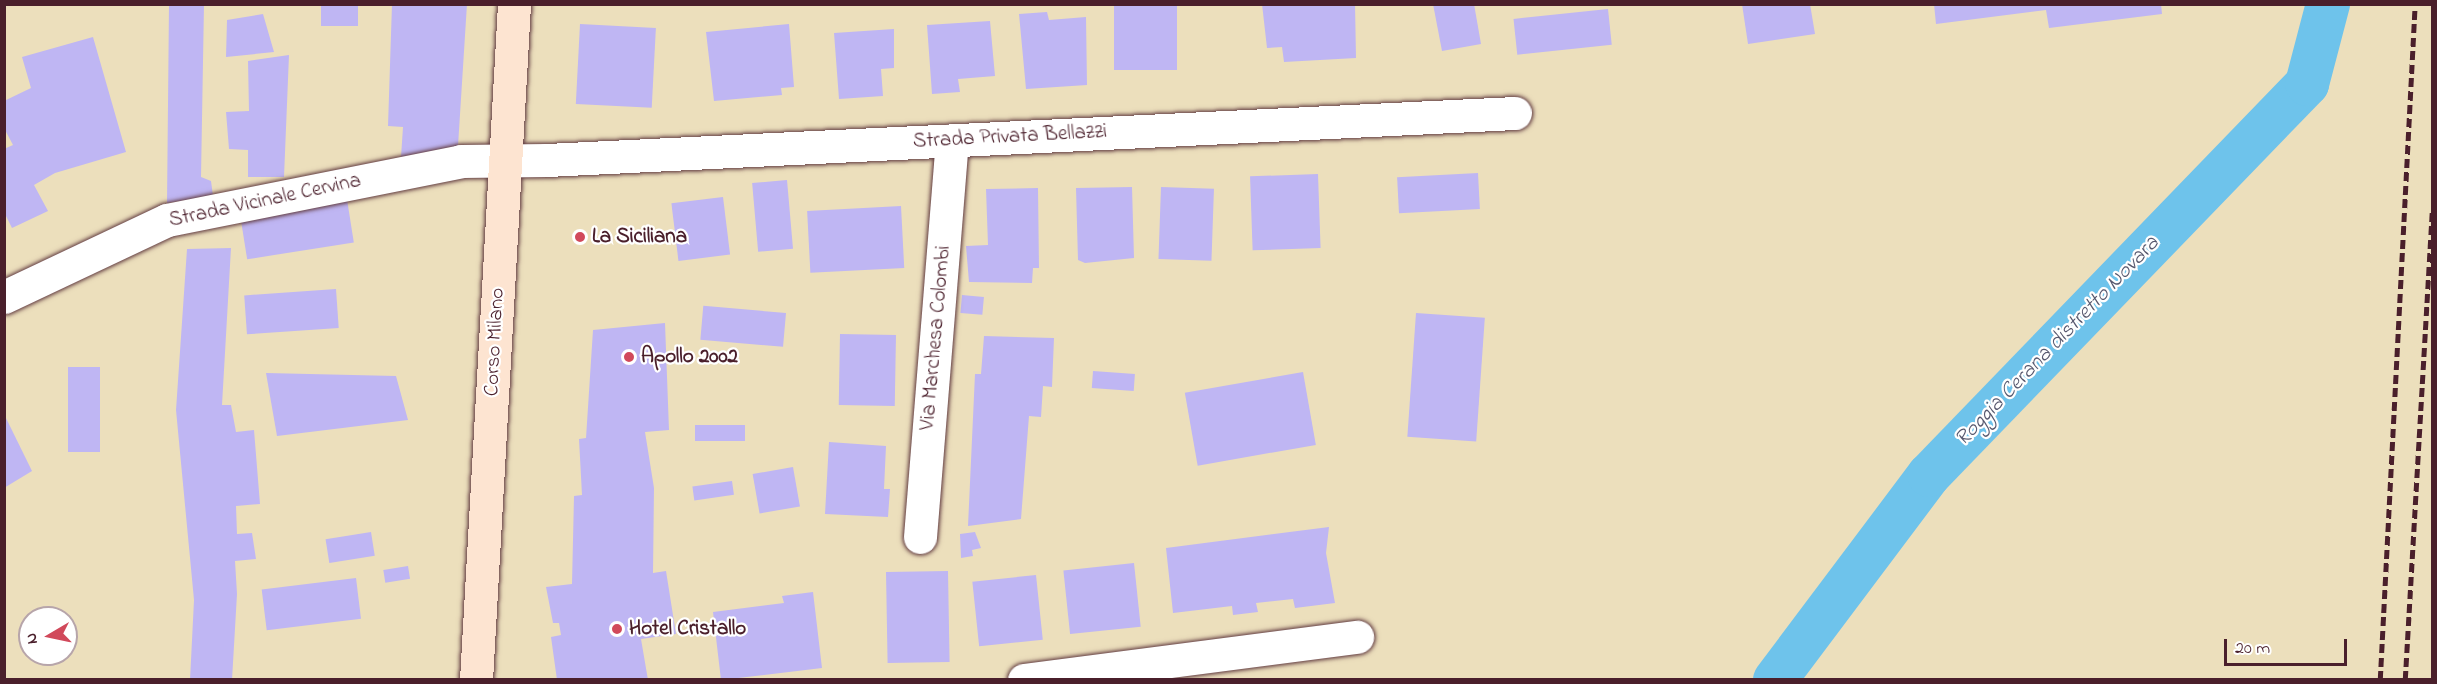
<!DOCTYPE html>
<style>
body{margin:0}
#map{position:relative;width:2437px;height:684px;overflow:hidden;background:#ecdfbc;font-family:"Indie Flower",sans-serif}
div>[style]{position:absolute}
.canal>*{height:44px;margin:-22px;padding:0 22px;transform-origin:22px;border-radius:22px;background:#6ec3eb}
.building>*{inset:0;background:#bfb6f3;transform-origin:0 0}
.roads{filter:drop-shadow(0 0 2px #623c41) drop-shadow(0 0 2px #623c41)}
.street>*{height:33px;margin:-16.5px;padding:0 16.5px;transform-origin:16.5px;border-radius:16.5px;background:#fff}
.secondary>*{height:33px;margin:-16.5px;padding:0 16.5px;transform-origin:16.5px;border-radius:16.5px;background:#fde4d1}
.rail>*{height:4.5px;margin-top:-2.25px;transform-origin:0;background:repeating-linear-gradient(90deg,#4a1f2b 0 9px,transparent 0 13.5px)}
.dots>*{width:16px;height:16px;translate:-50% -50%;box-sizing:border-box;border:3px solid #fff;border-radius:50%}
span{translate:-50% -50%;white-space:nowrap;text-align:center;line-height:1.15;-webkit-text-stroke:4.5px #fff;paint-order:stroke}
.street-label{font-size:21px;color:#4a1f2b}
.poi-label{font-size:21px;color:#4a1f2b;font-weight:700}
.left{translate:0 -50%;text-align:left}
.water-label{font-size:22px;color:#57586e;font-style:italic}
.frame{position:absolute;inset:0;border:6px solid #4a1f2b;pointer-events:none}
.north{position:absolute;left:18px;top:606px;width:60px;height:60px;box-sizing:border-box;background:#fff;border:2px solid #b7a5aa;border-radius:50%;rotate:261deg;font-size:16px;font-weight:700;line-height:24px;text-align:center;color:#4a1f2b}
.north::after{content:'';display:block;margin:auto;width:21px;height:27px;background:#d1495b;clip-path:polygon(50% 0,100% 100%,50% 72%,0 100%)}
.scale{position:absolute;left:2224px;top:639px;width:123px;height:27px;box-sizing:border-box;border:3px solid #4a1f2b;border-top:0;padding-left:8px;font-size:18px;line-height:21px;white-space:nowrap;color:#4a1f2b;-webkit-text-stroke:4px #fff;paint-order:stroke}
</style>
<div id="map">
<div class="canal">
<i style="left:1775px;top:680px;width:256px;rotate:-53.1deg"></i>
<i style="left:1929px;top:475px;width:544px;rotate:-45.97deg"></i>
<i style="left:2307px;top:84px;width:83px;rotate:-75.3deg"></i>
</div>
<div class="building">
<i style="clip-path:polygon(169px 4px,204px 4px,201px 177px,211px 181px,213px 196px,167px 203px)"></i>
<i style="left:321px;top:4px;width:37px;height:22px"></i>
<i style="clip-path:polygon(392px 4px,467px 4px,458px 146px,401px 157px,403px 127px,388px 126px)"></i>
<i style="left:1114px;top:4px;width:63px;height:66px"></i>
<i style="clip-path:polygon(1262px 4px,1355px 4px,1356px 58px,1284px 62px,1282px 47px,1267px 48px)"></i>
<i style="clip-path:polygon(1433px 4px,1474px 4px,1481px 44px,1442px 51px)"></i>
<i style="clip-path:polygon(1742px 4px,1810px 4px,1815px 34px,1748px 44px)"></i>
<i style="clip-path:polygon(1934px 4px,2161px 4px,2162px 14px,2049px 28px,2046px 10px,1936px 24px)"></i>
<i style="left:1608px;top:9px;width:36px;height:95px;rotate:84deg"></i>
<i style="clip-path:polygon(1047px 12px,1049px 20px,1086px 17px,1087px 85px,1026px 89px,1019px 14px)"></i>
<i style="clip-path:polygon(263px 14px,274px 52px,226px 57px,227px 20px)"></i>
<i style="clip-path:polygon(990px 21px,995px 76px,958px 79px,960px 92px,932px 94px,927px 25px)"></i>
<i style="left:580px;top:24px;width:76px;height:80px;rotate:3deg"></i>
<i style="clip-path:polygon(789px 24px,794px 87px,781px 88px,782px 95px,714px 101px,706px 32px)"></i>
<i style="clip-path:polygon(894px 29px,894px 68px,881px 69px,883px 96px,839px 99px,834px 33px)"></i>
<i style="clip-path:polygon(93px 37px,126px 152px,55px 173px,34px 185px,48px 211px,12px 228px,4px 212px,4px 149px,13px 145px,4px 128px,4px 101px,31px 88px,22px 57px)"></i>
<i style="clip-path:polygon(289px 55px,284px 177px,248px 177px,248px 150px,229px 149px,226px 112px,249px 111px,248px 61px)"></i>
<i style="left:1478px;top:173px;width:36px;height:81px;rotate:87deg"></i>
<i style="left:1318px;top:174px;width:74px;height:68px;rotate:88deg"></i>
<i style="left:787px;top:180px;width:69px;height:35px;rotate:85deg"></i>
<i style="clip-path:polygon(1132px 187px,1134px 258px,1085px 263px,1078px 260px,1076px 188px)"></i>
<i style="left:1161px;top:187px;width:53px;height:72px;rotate:2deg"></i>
<i style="clip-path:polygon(1038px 188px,1039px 268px,1033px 268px,1032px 283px,969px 282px,966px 246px,988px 245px,986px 189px)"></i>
<i style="left:346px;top:193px;width:50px;height:108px;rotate:81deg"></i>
<i style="left:723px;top:197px;width:58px;height:52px;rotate:83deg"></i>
<i style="left:901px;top:206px;width:62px;height:94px;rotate:87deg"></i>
<i style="clip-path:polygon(231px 248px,222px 405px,231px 405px,236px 432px,254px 430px,260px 504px,236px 506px,237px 534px,252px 533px,256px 559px,235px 561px,237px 594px,232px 680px,190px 680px,194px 600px,176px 410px,187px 249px)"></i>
<i style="left:336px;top:289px;width:39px;height:92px;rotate:86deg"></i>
<i style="left:962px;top:295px;width:22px;height:18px;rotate:5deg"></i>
<i style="left:786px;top:313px;width:34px;height:83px;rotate:95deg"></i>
<i style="left:1416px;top:313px;width:69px;height:124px;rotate:4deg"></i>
<i style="clip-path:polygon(665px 323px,669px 430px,645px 432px,654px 488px,653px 573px,666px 571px,676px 634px,641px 639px,648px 680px,557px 680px,551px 637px,561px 635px,559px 623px,553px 623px,546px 587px,572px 584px,574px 496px,582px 495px,579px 439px,586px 438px,593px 330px)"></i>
<i style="left:840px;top:334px;width:56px;height:71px;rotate:1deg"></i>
<i style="clip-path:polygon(984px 336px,1054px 338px,1052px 387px,1043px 386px,1041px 417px,1029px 416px,1021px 519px,968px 526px,975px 374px,981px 374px)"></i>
<i style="left:68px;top:367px;width:32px;height:85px"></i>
<i style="left:1093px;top:371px;width:42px;height:17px;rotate:4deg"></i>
<i style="left:1303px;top:372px;width:74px;height:120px;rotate:80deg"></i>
<i style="clip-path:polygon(266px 373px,396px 376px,408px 420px,277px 436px)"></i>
<i style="clip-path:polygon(4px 414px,32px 471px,4px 488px)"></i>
<i style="left:745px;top:425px;width:16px;height:50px;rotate:90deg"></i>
<i style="clip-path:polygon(829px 442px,886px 446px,884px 489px,890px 489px,888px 517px,825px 514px)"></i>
<i style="left:793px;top:467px;width:40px;height:41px;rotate:80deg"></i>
<i style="left:732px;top:481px;width:14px;height:40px;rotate:82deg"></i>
<i style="clip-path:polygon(1329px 527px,1326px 553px,1335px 603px,1295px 608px,1293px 599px,1256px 603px,1258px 612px,1233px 615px,1232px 606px,1173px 613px,1166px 548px)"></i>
<i style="left:371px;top:532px;width:24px;height:46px;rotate:81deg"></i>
<i style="clip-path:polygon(975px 532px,981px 548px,972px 550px,973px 556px,961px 558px,960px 534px)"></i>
<i style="left:1134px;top:563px;width:64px;height:71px;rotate:84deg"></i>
<i style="left:408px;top:566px;width:13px;height:25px;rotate:81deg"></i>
<i style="left:948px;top:571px;width:91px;height:62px;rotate:89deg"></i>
<i style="left:1036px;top:575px;width:65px;height:64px;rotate:84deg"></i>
<i style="left:356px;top:578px;width:41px;height:95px;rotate:83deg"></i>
<i style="clip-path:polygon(813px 592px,822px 668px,721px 680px,713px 612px,784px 603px,782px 596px)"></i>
</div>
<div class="roads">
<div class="street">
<i style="left:4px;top:297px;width:180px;rotate:-25.3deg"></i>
<i style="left:167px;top:220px;width:300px;rotate:-11.3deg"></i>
<i style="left:461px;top:161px;width:86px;rotate:-0.7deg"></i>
<i style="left:547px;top:160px;width:969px;rotate:-2.78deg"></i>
<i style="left:920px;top:537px;width:398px;rotate:-85.4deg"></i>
<i style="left:1024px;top:680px;width:336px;rotate:-7.4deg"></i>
</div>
<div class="secondary">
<i style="left:476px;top:680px;width:677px;rotate:-86.78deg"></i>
</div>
</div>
<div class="rail">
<i style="left:2380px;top:680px;width:677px;rotate:-87.04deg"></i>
<i style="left:2405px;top:680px;width:470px;rotate:-86.7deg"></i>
</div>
<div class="dots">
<i style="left:580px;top:237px;background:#d1495b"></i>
<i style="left:629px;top:357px;background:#d1495b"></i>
<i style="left:617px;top:629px;background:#d1495b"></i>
</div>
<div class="street-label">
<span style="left:1010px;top:137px;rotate:-3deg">Strada Privata Bellazzi</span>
<span style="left:265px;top:201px;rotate:-12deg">Strada Vicinale Cervina</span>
<span style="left:936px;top:338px;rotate:-85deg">Via Marchesa Colombi</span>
<span style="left:495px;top:342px;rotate:-87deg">Corso Milano</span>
</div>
<div class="poi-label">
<span class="left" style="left:592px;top:237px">La Siciliana</span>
<span class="left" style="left:641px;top:357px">Apollo 2002</span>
<span class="left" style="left:629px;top:629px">Hotel Cristallo</span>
</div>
<div class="water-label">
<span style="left:2058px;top:342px;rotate:-46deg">Roggia Cerana distretto Novara</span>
</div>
<div class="frame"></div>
<div class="north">N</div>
<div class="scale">20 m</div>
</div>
